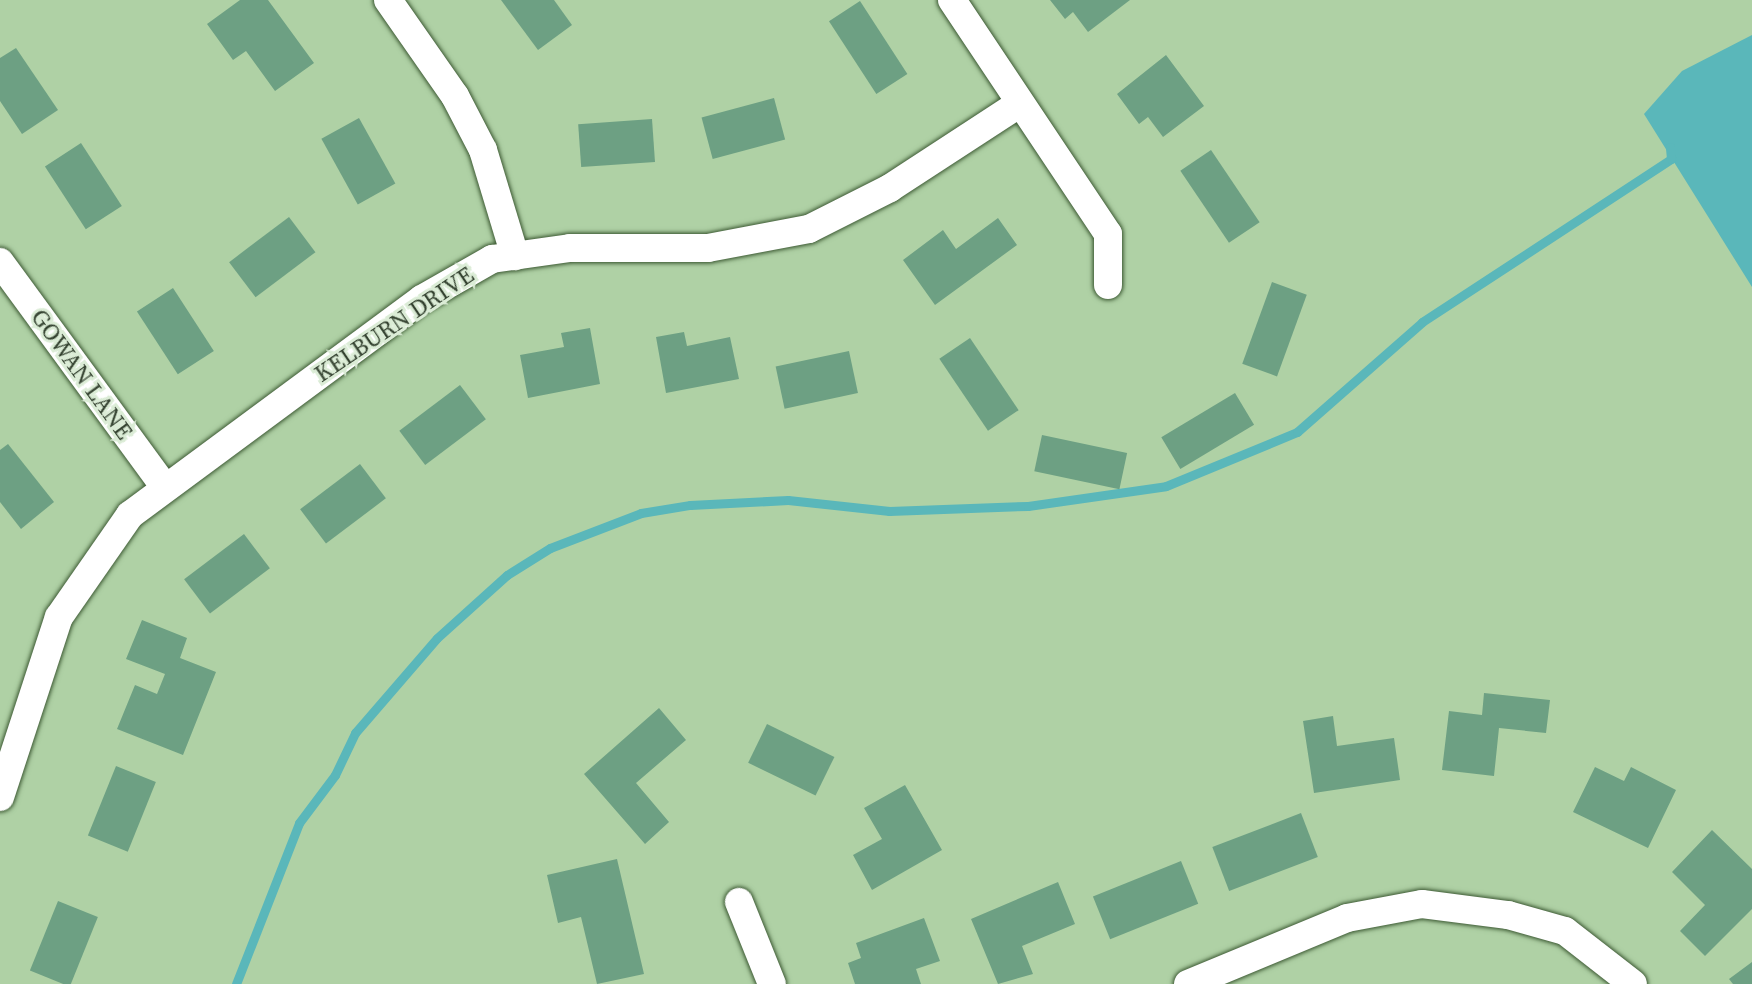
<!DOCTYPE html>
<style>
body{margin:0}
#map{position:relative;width:1752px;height:984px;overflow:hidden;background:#afd1a5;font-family:"Source Serif 4",serif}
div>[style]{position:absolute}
.water>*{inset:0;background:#5ab7ba}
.stream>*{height:9px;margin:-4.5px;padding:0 4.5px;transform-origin:4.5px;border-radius:4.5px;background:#5ab7ba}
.building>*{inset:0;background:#6da083;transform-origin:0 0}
.roads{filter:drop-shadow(0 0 2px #3d5a34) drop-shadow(0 0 2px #3d5a34)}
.street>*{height:28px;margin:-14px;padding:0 14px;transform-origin:14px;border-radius:14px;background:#fff}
span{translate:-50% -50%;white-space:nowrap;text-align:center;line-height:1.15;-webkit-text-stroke:6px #dbecd6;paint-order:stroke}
.street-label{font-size:24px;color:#344230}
</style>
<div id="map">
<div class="water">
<i style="clip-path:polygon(1752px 35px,1752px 287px,1644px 114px,1682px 71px)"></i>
</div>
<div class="stream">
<i style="left:236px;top:984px;width:173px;rotate:-68.6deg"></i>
<i style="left:299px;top:823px;width:60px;rotate:-53.1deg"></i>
<i style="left:335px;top:775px;width:47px;rotate:-64.5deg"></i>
<i style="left:355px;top:733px;width:125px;rotate:-49.2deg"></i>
<i style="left:437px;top:638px;width:94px;rotate:-42deg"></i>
<i style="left:507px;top:575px;width:51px;rotate:-32.1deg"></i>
<i style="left:550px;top:548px;width:97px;rotate:-21deg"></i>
<i style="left:641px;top:513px;width:50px;rotate:-9.3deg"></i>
<i style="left:690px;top:505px;width:98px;rotate:-2.9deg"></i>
<i style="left:788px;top:500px;width:102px;rotate:6.2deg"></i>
<i style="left:889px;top:511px;width:139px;rotate:-2.1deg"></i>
<i style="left:1028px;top:506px;width:139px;rotate:-8.2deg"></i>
<i style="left:1166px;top:486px;width:142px;rotate:-22.4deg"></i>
<i style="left:1297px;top:432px;width:167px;rotate:-41.3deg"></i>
<i style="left:1422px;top:322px;width:298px;rotate:-33.2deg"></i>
<i style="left:1671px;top:159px;width:12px;rotate:-95deg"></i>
</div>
<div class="building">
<i style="clip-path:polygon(240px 0,268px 0,314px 63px,275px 91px,246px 51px,233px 60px,207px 24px)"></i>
<i style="clip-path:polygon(501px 0,554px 0,572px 25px,538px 50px)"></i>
<i style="clip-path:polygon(1050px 0,1130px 0,1088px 32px,1073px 12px,1065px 19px)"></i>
<i style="left:860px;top:1px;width:87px;height:37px;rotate:57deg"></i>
<i style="clip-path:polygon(16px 48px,58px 110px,22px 134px,0 101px,0 58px)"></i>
<i style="clip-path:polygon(1166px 55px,1204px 106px,1163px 137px,1148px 117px,1139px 124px,1117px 94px)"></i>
<i style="left:774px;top:98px;width:43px;height:75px;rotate:75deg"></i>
<i style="left:359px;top:118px;width:75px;height:43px;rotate:61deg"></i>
<i style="left:652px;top:119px;width:43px;height:74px;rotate:86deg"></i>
<i style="left:81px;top:143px;width:75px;height:43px;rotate:57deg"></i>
<i style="left:1211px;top:150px;width:87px;height:37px;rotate:56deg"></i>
<i style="left:289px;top:217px;width:44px;height:75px;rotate:53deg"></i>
<i style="clip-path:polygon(998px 218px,1017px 245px,935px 305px,903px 260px,943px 230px,956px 249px)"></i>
<i style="left:1272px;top:282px;width:37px;height:87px;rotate:20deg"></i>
<i style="left:173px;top:288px;width:75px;height:43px;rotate:57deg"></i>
<i style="clip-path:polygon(590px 328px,600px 384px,528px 398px,520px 355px,564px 347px,561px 333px)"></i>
<i style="clip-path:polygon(684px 332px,687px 346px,730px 337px,739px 379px,666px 393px,656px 337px)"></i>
<i style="left:970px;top:338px;width:87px;height:37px;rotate:56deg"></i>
<i style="left:849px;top:351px;width:43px;height:75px;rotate:78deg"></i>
<i style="left:460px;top:385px;width:43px;height:76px;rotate:53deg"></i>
<i style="left:1235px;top:393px;width:37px;height:86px;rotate:59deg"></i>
<i style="left:1042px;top:435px;width:87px;height:37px;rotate:12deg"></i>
<i style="clip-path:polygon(8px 444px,54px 502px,21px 529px,0 502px,0 450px)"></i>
<i style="left:360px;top:464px;width:43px;height:75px;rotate:53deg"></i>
<i style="left:244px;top:534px;width:43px;height:75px;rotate:53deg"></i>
<i style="clip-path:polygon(142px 620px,187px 638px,180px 658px,216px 672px,183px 755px,117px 729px,135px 685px,157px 694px,165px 674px,126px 659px)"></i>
<i style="clip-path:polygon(1484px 693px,1550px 700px,1546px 733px,1499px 728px,1494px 776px,1442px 770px,1449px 711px,1482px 715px)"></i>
<i style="clip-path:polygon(659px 708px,686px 740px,636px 783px,669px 822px,645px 844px,584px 774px)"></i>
<i style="clip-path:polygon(1333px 716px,1337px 746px,1394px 738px,1400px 780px,1314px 793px,1303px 721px)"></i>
<i style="left:767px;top:724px;width:75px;height:43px;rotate:26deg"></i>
<i style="left:116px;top:766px;width:43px;height:75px;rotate:22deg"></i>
<i style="clip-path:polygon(1595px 767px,1624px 781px,1631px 767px,1676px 790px,1648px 848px,1573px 812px)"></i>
<i style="clip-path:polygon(905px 785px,942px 850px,872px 890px,853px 855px,882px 839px,864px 808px)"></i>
<i style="left:1301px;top:813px;width:47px;height:95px;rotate:69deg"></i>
<i style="clip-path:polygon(1712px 830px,1752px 869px,1752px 909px,1705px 956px,1680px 931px,1705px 905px,1672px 872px)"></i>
<i style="clip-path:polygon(617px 859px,644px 974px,597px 984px,581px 917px,558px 923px,547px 875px)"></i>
<i style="left:1181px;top:861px;width:46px;height:95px;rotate:68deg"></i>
<i style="clip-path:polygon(1058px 882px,1075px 924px,1022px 946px,1033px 974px,998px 984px,971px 919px)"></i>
<i style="left:58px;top:901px;width:43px;height:75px;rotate:22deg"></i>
<i style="clip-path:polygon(924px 918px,940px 961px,916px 969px,921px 984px,855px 984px,848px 963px,861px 958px,856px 943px)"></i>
<i style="clip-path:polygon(1752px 962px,1752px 984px,1733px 984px,1729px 979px)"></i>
</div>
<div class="roads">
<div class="street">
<i style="left:388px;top:0;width:117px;rotate:55.1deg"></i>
<i style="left:455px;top:96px;width:61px;rotate:62.6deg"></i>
<i style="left:483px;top:150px;width:111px;rotate:73.2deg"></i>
<i style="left:952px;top:0;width:281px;rotate:56.3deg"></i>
<i style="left:1108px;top:234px;width:51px;rotate:90deg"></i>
<i style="left:0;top:262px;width:276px;rotate:53.8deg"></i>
<i style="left:0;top:797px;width:189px;rotate:-71.9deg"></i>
<i style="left:59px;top:617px;width:124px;rotate:-55.2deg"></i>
<i style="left:130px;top:515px;width:363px;rotate:-36.5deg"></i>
<i style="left:422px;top:299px;width:81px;rotate:-29.7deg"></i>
<i style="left:492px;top:259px;width:79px;rotate:-8deg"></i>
<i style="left:570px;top:248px;width:138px"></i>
<i style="left:708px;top:248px;width:103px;rotate:-10.7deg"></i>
<i style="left:809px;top:229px;width:91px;rotate:-26.8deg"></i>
<i style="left:890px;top:188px;width:154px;rotate:-33.1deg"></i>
<i style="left:739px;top:902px;width:88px;rotate:68.1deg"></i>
<i style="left:1188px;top:984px;width:172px;rotate:-22.5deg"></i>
<i style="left:1347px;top:918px;width:76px;rotate:-10.6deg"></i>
<i style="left:1422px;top:904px;width:87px;rotate:7.3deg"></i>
<i style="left:1508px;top:915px;width:59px;rotate:15.7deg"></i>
<i style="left:1565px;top:931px;width:86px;rotate:37.9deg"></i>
</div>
</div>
<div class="street-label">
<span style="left:394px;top:324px;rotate:-34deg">KELBURN DRIVE</span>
<span style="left:82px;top:374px;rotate:54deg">GOWAN LANE</span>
</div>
</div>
